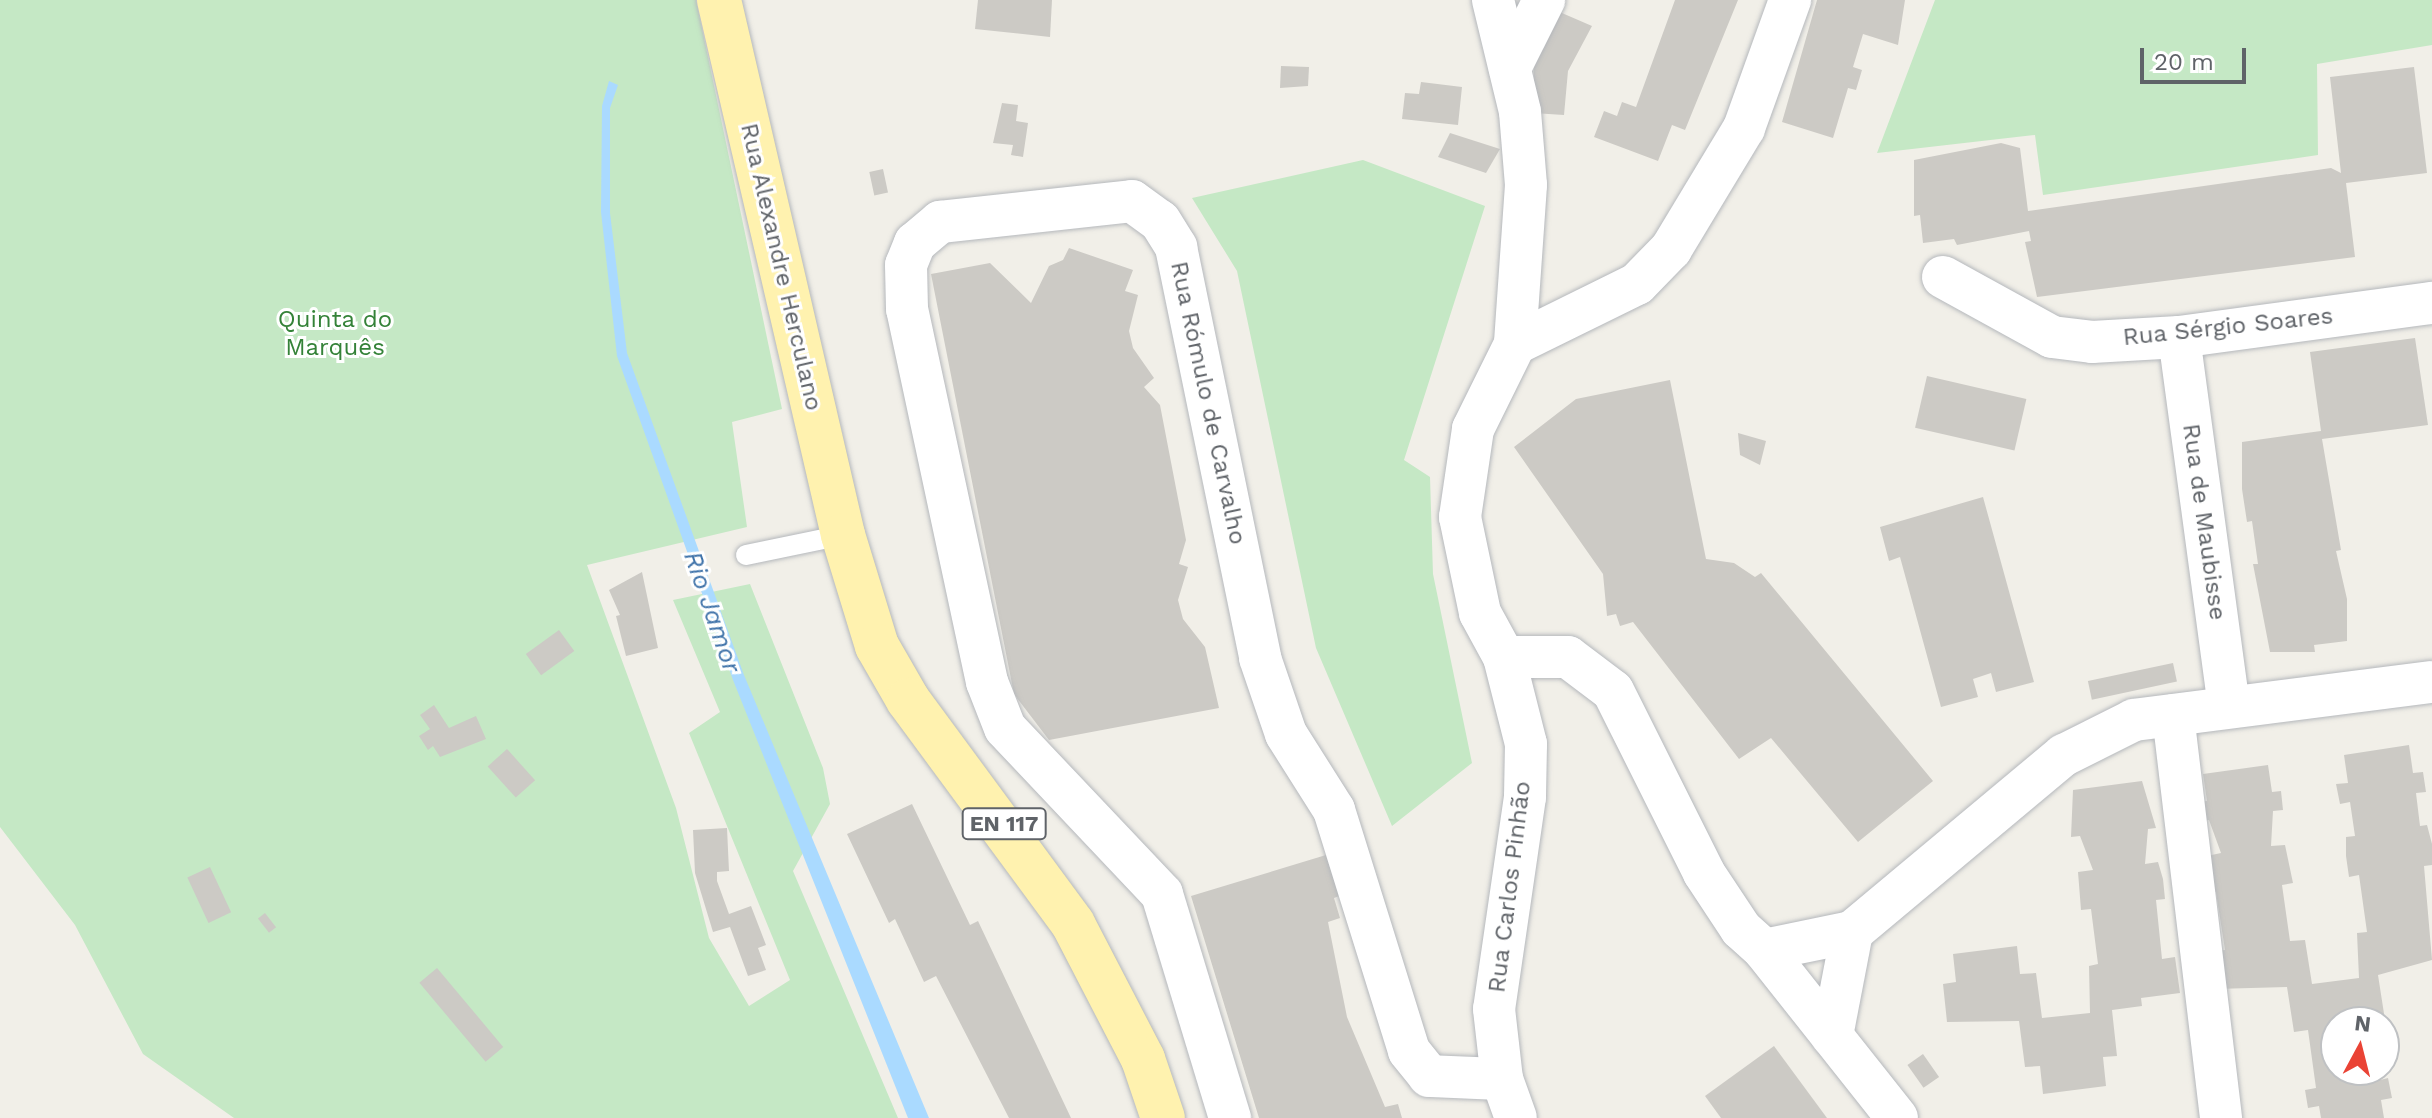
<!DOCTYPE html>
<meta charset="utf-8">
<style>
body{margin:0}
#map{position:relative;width:2432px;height:1118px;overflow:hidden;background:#f1efe8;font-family:"Work Sans",sans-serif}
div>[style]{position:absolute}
.green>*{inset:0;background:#c5e8c5}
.water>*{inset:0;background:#aadaff}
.building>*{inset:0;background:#cccac5;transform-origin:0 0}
.roads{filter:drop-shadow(0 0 2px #b5b8bc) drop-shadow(0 0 2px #b5b8bc)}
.lane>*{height:20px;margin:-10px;padding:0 10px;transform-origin:10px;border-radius:10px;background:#fff}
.street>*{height:42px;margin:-21px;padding:0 21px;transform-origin:21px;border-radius:21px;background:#fff}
.primary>*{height:44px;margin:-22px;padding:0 22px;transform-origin:22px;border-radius:22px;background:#fff2af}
span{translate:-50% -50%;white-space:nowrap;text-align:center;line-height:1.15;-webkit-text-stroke:6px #fff;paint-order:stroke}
.shield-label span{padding:2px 6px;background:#fff;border:2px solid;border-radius:6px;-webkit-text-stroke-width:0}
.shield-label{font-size:22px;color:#5f6368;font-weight:700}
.street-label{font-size:24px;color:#5f6368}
.park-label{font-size:24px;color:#348238}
.water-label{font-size:26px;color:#4174aa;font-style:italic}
.north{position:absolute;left:2320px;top:1006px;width:80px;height:80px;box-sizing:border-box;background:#fff;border:2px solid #bfc1c3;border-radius:50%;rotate:7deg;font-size:22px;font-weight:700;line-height:32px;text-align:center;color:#5f6368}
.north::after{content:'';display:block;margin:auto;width:28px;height:36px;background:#ea4335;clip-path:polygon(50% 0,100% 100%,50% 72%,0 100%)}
.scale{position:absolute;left:2140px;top:48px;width:106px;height:36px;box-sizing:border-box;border:4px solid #5f6368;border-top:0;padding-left:10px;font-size:24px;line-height:28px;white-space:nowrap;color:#5f6368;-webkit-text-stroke:6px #fff;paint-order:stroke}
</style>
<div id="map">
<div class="green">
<i style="clip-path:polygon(0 0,696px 0,782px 409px,732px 422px,747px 527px,587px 565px,676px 808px,709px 938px,749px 1006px,790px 980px,689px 733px,720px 712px,673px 600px,750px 584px,823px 768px,830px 804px,793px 871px,898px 1118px,234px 1118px,143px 1054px,75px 925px,0 827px)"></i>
<i style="clip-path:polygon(1935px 0,2432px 0,2432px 45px,2317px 64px,2318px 155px,2043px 195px,2035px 135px,1877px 153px)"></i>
<i style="clip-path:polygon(1363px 160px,1485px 206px,1404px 460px,1430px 477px,1433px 574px,1472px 763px,1392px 826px,1316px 648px,1237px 271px,1192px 198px)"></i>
</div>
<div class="water">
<i style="clip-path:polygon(609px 81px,618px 85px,610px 108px,610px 213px,627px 353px,744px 675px,929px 1118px,908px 1118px,733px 680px,617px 356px,601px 212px,602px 106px)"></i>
</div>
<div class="building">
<i style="clip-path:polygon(978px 0,1052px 0,1050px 37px,975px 29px)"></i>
<i style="clip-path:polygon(1675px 0,1738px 0,1685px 130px,1672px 125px,1658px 161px,1594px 137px,1604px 111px,1617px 116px,1622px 102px,1636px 107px)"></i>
<i style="clip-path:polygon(1817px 0,1905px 0,1898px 45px,1863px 34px,1853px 67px,1862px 70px,1856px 90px,1848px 88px,1833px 138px,1782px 122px)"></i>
<i style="clip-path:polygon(1555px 10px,1592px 26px,1568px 71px,1564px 115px,1533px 113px,1534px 60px)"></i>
<i style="clip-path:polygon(1281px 66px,1309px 67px,1308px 86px,1280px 88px)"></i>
<i style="clip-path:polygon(2414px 67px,2427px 173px,2346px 183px,2355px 257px,2037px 297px,2025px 242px,2031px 241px,2029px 231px,1957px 245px,1954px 239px,1923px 243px,1920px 215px,1914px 216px,1914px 160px,2001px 143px,2020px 148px,2028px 211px,2331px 168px,2341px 173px,2330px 77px)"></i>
<i style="clip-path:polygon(1421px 82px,1462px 87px,1458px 125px,1402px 119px,1405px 93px,1419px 94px)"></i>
<i style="clip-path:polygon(1002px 103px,1018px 105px,1016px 121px,1028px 123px,1023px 157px,1011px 155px,1013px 145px,993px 143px)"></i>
<i style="clip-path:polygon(1450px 133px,1500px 149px,1486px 173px,1438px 157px)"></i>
<i style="left:883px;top:169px;width:24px;height:14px;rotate:78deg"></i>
<i style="clip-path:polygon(1069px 248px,1133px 270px,1125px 291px,1138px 295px,1129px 331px,1133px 348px,1154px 378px,1144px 387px,1160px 405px,1186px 540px,1179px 564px,1188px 567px,1178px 600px,1183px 619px,1205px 647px,1219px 708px,1049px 740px,1014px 694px,931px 274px,990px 263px,1031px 303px,1049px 266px,1063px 260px)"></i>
<i style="clip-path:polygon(2415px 338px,2428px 425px,2322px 439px,2341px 550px,2336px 551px,2347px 599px,2347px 641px,2314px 645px,2315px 652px,2270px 652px,2253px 564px,2258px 564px,2252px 521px,2247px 522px,2242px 489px,2242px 442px,2321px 431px,2310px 352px)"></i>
<i style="left:1927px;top:376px;width:102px;height:53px;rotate:13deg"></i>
<i style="clip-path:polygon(1670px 380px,1706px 559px,1734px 563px,1755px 577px,1761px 573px,1933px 781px,1858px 842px,1771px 738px,1739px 759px,1633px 622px,1620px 626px,1616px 614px,1607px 616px,1603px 574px,1514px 447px,1576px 399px)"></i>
<i style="clip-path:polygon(1738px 433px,1766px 441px,1760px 465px,1740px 455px)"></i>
<i style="clip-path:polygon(1983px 497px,2034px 682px,1996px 692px,1991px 673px,1973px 679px,1978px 697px,1941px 707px,1900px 557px,1889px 561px,1880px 527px)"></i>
<i style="clip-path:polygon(642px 572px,658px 648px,626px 656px,616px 616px,620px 615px,609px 590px)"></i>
<i style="left:559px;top:630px;width:26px;height:41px;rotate:54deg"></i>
<i style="left:2173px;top:663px;width:19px;height:87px;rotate:78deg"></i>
<i style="clip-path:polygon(434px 705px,449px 728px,476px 716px,486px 739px,440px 757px,433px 746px,428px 750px,419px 736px,430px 729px,420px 715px)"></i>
<i style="clip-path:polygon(2409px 745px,2413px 773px,2423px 772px,2426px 792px,2416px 793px,2420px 826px,2427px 825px,2432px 844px,2432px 865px,2424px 866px,2432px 960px,2378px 975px,2385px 1020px,2336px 1022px,2336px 1070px,2379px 1070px,2380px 1080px,2388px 1078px,2392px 1098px,2381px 1100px,2384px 1118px,2321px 1118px,2319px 1106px,2308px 1108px,2305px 1090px,2316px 1088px,2308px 1030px,2294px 1032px,2287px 987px,2215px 989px,2210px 951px,2225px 950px,2216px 892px,2208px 893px,2207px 856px,2221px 853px,2209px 820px,2199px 822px,2196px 802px,2207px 801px,2203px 774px,2268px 765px,2272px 792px,2281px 791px,2283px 810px,2273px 811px,2271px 846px,2285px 845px,2293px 883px,2282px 885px,2290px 941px,2305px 940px,2312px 984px,2359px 978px,2357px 933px,2367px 932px,2359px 875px,2349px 877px,2346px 856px,2346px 837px,2355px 836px,2350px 802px,2340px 804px,2336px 784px,2348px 783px,2344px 755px)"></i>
<i style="left:507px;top:749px;width:42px;height:26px;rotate:48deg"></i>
<i style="clip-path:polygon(2142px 781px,2156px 828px,2148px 829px,2145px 864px,2158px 862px,2163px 879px,2165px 899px,2156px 900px,2162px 959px,2175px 957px,2180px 993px,2141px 998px,2142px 1006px,2112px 1010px,2117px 1056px,2103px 1057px,2106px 1086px,2043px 1094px,2040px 1066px,2025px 1067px,2019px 1021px,1947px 1022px,1943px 984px,1956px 982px,1953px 954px,2017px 946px,2020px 974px,2036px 973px,2042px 1018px,2090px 1013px,2089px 966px,2098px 964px,2091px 909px,2081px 910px,2078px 872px,2093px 870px,2080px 836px,2071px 837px,2073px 790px)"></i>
<i style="clip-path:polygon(912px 804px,970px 925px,978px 921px,1071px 1118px,1009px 1118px,936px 976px,924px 982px,895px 919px,889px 923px,847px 834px)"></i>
<i style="clip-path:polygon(727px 828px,729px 871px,717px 872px,717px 881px,729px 914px,751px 906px,766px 945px,758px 948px,766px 970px,748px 976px,730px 927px,713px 932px,695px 873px,693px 830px)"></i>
<i style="clip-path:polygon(1326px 855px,1339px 896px,1334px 898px,1340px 918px,1328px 922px,1347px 1017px,1385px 1107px,1398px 1104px,1402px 1118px,1259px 1118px,1191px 896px)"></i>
<i style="left:210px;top:867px;width:50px;height:25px;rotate:65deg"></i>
<i style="left:265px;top:913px;width:18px;height:9px;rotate:52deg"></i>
<i style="left:437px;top:968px;width:103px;height:23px;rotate:50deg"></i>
<i style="clip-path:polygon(1774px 1046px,1827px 1118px,1721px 1118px,1705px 1096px)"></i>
<i style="left:1923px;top:1054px;width:28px;height:19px;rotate:55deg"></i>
</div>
<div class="roads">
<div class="lane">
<i style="left:746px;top:555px;width:99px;rotate:-11.7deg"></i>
</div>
<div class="street">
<i style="left:1493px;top:0;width:115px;rotate:76.4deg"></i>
<i style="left:1520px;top:112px;width:73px;rotate:85.3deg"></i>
<i style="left:1526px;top:185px;width:159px;rotate:94deg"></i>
<i style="left:1515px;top:344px;width:95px;rotate:116.3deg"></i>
<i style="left:1473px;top:429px;width:89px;rotate:98.4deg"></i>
<i style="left:1460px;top:517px;width:98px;rotate:78.2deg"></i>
<i style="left:1480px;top:613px;width:50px;rotate:61.4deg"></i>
<i style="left:1504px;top:657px;width:90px;rotate:75.8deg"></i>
<i style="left:1526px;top:744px;width:53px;rotate:91.1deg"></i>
<i style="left:1525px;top:797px;width:214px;rotate:98.3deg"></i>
<i style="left:1494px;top:1009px;width:70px;rotate:83.5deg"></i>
<i style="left:1502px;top:1079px;width:41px;rotate:70.3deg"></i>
<i style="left:1510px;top:68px;width:76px;rotate:-63.4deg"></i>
<i style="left:1943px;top:277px;width:124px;rotate:28.8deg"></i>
<i style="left:2052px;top:337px;width:40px;rotate:7.1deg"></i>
<i style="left:2092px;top:342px;width:87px;rotate:-3.3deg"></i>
<i style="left:2179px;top:337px;width:255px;rotate:-7.7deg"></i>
<i style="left:2179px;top:337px;width:373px;rotate:82.3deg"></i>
<i style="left:1515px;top:344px;width:136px;rotate:-26.2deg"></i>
<i style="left:1637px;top:284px;width:49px;rotate:-45.8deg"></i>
<i style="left:1671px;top:249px;width:141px;rotate:-58.9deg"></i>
<i style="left:1744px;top:128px;width:136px;rotate:-70.2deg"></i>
<i style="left:1504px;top:657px;width:64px"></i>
<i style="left:1568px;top:657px;width:56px;rotate:37.1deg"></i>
<i style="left:1613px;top:691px;width:203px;rotate:63.4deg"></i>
<i style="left:1704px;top:873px;width:67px;rotate:56.5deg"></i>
<i style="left:1741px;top:929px;width:31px;rotate:42deg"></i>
<i style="left:1764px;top:950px;width:214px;rotate:51.6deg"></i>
<i style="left:2173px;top:715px;width:406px;rotate:83.2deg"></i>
<i style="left:1764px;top:950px;width:90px;rotate:-11.6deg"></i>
<i style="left:1852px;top:932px;width:276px;rotate:-39.9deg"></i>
<i style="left:2064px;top:755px;width:78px;rotate:-26.6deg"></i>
<i style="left:2134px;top:720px;width:300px;rotate:-7.3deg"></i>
<i style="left:1832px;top:1036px;width:106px;rotate:-79.1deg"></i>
<i style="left:1230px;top:1118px;width:234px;rotate:-106.9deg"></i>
<i style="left:1162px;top:894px;width:228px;rotate:-133.4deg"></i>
<i style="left:1005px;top:728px;width:49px;rotate:-111.4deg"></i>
<i style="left:987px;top:682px;width:381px;rotate:-102.1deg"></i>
<i style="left:907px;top:309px;width:44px;rotate:-91.3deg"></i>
<i style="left:906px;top:265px;width:24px;rotate:-68deg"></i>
<i style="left:915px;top:243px;width:33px;rotate:-40deg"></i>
<i style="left:940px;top:222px;width:193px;rotate:-6.2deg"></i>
<i style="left:1132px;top:201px;width:34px;rotate:36deg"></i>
<i style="left:1160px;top:221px;width:31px;rotate:58deg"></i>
<i style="left:1176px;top:247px;width:419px;rotate:78.4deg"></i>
<i style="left:1260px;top:658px;width:80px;rotate:71.1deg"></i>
<i style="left:1286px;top:734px;width:90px;rotate:57.7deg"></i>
<i style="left:1334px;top:810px;width:252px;rotate:72.7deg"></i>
<i style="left:1409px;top:1051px;width:32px;rotate:51deg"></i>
<i style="left:1429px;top:1076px;width:73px;rotate:2.4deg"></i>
</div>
<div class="primary">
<i style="left:719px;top:0;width:549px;rotate:76.95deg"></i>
<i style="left:843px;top:535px;width:116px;rotate:73deg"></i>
<i style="left:877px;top:646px;width:62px;rotate:60.1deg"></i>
<i style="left:908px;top:700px;width:278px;rotate:53.6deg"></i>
<i style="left:1073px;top:924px;width:152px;rotate:62.6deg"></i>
<i style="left:1143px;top:1059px;width:62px;rotate:71.3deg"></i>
</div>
</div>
<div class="shield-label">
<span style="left:1004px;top:824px">EN 117</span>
</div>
<div class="street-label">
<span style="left:781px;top:267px;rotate:77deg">Rua Alexandre Herculano</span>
<span style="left:2228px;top:327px;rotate:-6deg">Rua Sérgio Soares</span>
<span style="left:1208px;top:403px;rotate:78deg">Rua Rómulo de Carvalho</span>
<span style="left:2204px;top:522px;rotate:82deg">Rua de Maubisse</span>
<span style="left:1510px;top:887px;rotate:-83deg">Rua Carlos Pinhão</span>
</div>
<div class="park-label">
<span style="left:335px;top:334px">Quinta do<br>Marquês</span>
</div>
<div class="water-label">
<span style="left:712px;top:612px;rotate:71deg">Rio Jamor</span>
</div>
<div class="north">N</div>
<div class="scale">20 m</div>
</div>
